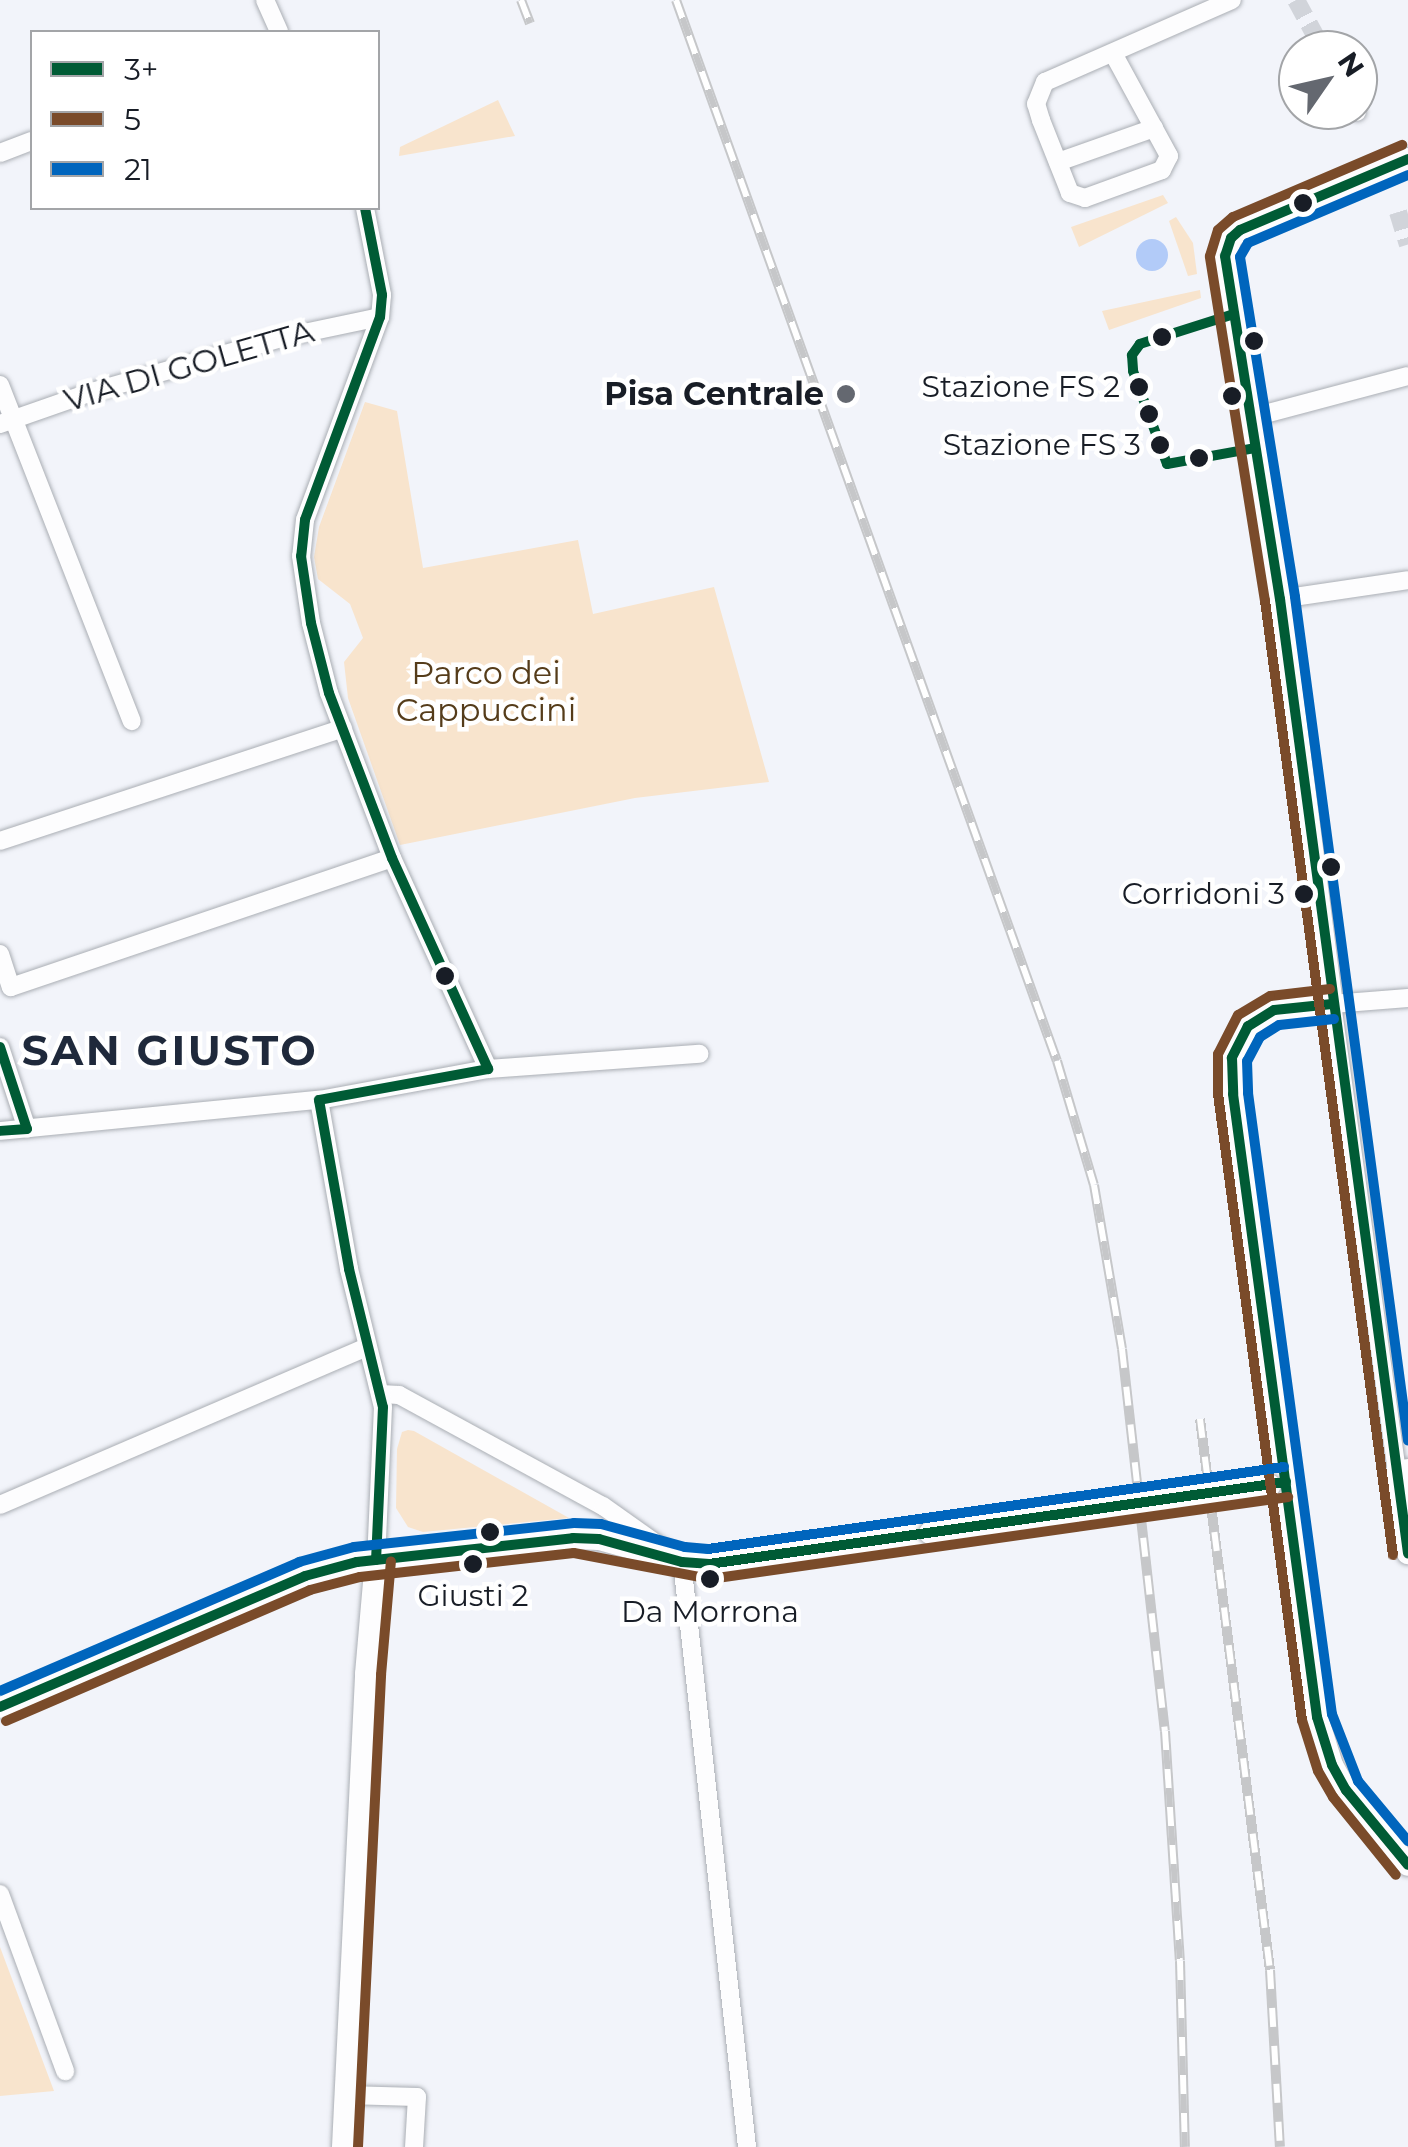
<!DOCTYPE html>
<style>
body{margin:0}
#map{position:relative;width:1408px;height:2147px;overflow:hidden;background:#f2f4fa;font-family:Montserrat,sans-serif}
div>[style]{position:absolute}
.green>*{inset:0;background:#f8e4cd}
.water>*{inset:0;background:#b2cbf8}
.round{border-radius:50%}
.street-tunnel>*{height:18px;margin-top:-9px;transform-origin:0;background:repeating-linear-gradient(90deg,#d1d4da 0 18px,transparent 0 27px)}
.roads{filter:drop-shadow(0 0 2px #aaaeb4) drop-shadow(0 0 2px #aaaeb4)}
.street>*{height:18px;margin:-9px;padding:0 9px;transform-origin:9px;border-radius:9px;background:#fdfdfe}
.secondary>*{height:22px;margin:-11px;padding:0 11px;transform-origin:11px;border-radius:11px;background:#fdfdfe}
.rail>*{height:10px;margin-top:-5px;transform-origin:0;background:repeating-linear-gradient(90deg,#fff 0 19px,#c6c7c9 0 38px);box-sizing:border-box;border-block:2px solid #c6c7c9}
.bridges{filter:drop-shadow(0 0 2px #aaaeb4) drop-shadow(0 0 2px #aaaeb4)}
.secondary-bridge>*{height:22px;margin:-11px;padding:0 11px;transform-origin:11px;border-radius:11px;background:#fdfdfe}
.bus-1>*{height:10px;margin:-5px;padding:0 5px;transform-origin:5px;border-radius:5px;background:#005b35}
.bus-2>*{height:10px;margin:-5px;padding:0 5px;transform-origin:5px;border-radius:5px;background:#7a4b2a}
.bus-3>*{height:10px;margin:-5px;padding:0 5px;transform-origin:5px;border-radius:5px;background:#0065bd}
.dots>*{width:28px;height:28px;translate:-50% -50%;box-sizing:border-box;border:5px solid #fff;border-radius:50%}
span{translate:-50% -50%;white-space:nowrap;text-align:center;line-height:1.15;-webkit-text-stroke:9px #fff;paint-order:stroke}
.bus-label{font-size:30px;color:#181d26}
.right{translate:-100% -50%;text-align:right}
.street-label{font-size:32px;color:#181d26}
.poi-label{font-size:32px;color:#181d26;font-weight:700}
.park-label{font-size:32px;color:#553c1a}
.district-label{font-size:42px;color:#1f293b;font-weight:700;letter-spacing:2.5px}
.legend{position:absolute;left:30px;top:30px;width:350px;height:180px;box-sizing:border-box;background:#fff;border:2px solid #a3a5a8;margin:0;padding:12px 18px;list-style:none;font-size:30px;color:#181d26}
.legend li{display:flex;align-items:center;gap:20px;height:50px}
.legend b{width:50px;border:2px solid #a3a5a8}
.north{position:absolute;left:1278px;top:30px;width:100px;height:100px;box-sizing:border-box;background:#fff;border:2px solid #a3a5a8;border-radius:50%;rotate:56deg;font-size:28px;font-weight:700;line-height:40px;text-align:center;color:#181d26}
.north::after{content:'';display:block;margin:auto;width:35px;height:45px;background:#646870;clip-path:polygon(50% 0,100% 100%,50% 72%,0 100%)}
</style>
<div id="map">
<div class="green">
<i style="clip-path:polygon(498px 100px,515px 136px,399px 156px,400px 147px)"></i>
<i style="clip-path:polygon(1163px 195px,1168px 203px,1079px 247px,1071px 227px)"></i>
<i style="clip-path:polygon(1176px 217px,1193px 243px,1197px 274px,1188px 276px,1169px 221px)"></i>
<i style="clip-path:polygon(1200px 290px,1201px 298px,1109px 330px,1102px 311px)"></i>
<i style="clip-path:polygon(365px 402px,397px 411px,423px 568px,578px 540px,593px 614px,714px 587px,769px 782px,635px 798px,400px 845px,348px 698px,344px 662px,363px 638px,350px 604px,318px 579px,314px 557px,319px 527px)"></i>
<i style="clip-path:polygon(408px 1430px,414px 1431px,569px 1518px,423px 1532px,408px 1527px,396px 1508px,397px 1449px,402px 1432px)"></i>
<i style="clip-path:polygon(0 1947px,54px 2091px,0 2096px)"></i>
</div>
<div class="water">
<i class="round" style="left:1136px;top:239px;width:32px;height:32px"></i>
</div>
<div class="street-tunnel">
<i style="left:1296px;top:0;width:57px;rotate:61.6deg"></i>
<i style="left:1398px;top:212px;width:34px;rotate:73deg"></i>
</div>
<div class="roads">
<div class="street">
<i style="left:265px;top:0;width:35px;rotate:66deg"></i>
<i style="left:1114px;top:55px;width:115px;rotate:61.4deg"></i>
<i style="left:1169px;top:156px;width:16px;rotate:117deg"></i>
<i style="left:1162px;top:170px;width:82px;rotate:160deg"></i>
<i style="left:1085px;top:198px;width:16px;rotate:-162deg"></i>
<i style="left:1070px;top:193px;width:79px;rotate:-111.7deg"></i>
<i style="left:1041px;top:120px;width:17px;rotate:-107deg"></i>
<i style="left:1036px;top:104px;width:24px;rotate:-68deg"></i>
<i style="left:1045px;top:82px;width:204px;rotate:-23.7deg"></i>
<i style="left:1356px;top:110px;width:2px;rotate:63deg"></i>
<i style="left:0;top:153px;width:34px;rotate:-21deg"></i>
<i style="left:1058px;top:162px;width:102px;rotate:-19.5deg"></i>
<i style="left:365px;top:208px;width:89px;rotate:78.9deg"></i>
<i style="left:382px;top:295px;width:22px;rotate:95deg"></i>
<i style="left:380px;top:317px;width:216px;rotate:110.3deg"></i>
<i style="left:305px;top:520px;width:36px;rotate:96deg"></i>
<i style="left:301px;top:556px;width:68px;rotate:81.5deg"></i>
<i style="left:311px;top:623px;width:72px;rotate:75.6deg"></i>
<i style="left:329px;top:693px;width:177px;rotate:69.1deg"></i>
<i style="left:392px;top:858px;width:232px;rotate:65.5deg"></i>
<i style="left:0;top:385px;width:361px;rotate:68.6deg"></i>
<i style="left:1250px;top:418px;width:163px;rotate:-14.9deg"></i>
<i style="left:0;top:424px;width:97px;rotate:-19.2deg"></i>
<i style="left:92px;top:392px;width:201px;rotate:-15.9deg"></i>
<i style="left:285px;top:337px;width:97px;rotate:-11.9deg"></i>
<i style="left:1280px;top:599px;width:129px;rotate:-8.4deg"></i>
<i style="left:0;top:841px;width:361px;rotate:-18.2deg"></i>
<i style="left:0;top:954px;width:35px;rotate:72deg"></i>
<i style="left:11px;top:987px;width:402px;rotate:-18.7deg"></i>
<i style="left:0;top:1047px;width:86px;rotate:71.8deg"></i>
<i style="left:319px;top:1100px;width:172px;rotate:79.9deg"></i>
<i style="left:349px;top:1269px;width:142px;rotate:76.2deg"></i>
<i style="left:383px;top:1407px;width:153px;rotate:92.6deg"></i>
<i style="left:0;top:1131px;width:321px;rotate:-5.6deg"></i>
<i style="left:319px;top:1100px;width:172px;rotate:-10.4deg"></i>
<i style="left:488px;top:1069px;width:212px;rotate:-4.1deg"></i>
<i style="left:381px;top:1394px;width:18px;rotate:3deg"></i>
<i style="left:399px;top:1395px;width:232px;rotate:28.6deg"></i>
<i style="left:603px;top:1506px;width:97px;rotate:35.3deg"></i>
<i style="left:682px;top:1562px;width:589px;rotate:83.66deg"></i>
<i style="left:1397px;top:1472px;width:472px;rotate:-97.9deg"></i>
<i style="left:1332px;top:1004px;width:76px;rotate:-4.5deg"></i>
<i style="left:0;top:1505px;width:400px;rotate:-23.3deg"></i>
<i style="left:0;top:1894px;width:189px;rotate:69.8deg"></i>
<i style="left:346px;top:2095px;width:71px;rotate:1.6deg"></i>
<i style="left:417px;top:2097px;width:50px;rotate:93.4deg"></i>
</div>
<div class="secondary">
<i style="left:1408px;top:159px;width:182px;rotate:157.1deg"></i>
<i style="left:1240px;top:230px;width:12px;rotate:138deg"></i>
<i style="left:1231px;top:238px;width:19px;rotate:108deg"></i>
<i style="left:1225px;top:256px;width:347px;rotate:80.9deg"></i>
<i style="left:1280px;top:599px;width:408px;rotate:82.7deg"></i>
<i style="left:1332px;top:1004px;width:58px;rotate:174.1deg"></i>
<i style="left:1274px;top:1010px;width:31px;rotate:148deg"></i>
<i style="left:1248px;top:1026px;width:36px;rotate:117deg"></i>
<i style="left:1232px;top:1058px;width:36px;rotate:88deg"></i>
<i style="left:1233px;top:1094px;width:629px;rotate:82.32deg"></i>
<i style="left:1317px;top:1717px;width:50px;rotate:72.6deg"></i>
<i style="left:1332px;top:1765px;width:29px;rotate:61deg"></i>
<i style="left:1346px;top:1790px;width:97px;rotate:50.4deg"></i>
<i style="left:1408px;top:1470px;width:11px;rotate:170deg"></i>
<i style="left:1397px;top:1472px;width:82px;rotate:82.3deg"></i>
<i style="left:0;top:1707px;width:332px;rotate:-23.2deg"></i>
<i style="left:305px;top:1576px;width:54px;rotate:-15.1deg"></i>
<i style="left:357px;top:1562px;width:217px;rotate:-6.3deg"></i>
<i style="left:573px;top:1538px;width:26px;rotate:2deg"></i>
<i style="left:599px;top:1539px;width:86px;rotate:15.5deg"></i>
<i style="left:682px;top:1562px;width:27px;rotate:4deg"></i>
<i style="left:709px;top:1564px;width:223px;rotate:-8deg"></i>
<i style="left:343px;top:2147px;width:474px;rotate:-87.2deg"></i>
<i style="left:366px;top:1674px;width:114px;rotate:-85deg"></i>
</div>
</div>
<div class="rail">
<i style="left:521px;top:0;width:25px;rotate:69deg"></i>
<i style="left:676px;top:0;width:1127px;rotate:70.25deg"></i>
<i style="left:1057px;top:1061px;width:129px;rotate:73.4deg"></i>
<i style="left:1094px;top:1185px;width:166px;rotate:80.3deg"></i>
<i style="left:1122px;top:1349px;width:384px;rotate:83.6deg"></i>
<i style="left:1165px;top:1731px;width:230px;rotate:86.3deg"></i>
<i style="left:1180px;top:1961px;width:186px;rotate:88.5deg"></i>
<i style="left:1200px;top:1419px;width:555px;rotate:82.76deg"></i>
<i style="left:1270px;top:1970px;width:177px;rotate:86.8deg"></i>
</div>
<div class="bridges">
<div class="secondary-bridge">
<i style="left:930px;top:1533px;width:343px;rotate:-8deg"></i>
</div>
</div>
<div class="bus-1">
<i style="left:1408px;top:159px;width:182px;rotate:157.1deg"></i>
<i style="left:1240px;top:230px;width:12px;rotate:138deg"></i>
<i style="left:1231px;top:238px;width:19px;rotate:108deg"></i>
<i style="left:1225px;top:256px;width:347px;rotate:80.9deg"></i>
<i style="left:1280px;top:599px;width:963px;rotate:82.36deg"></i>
<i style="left:365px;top:208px;width:89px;rotate:78.9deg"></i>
<i style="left:382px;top:295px;width:22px;rotate:95deg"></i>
<i style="left:380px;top:317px;width:216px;rotate:110.3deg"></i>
<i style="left:305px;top:520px;width:36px;rotate:96deg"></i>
<i style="left:301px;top:556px;width:68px;rotate:81.5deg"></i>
<i style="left:311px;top:623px;width:72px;rotate:75.6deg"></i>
<i style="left:329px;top:693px;width:177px;rotate:69.1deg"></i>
<i style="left:392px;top:858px;width:232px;rotate:65.5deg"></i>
<i style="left:1234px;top:314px;width:99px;rotate:162.3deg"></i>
<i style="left:1140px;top:344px;width:14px;rotate:126deg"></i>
<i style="left:1132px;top:355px;width:16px;rotate:86deg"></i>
<i style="left:1133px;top:371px;width:99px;rotate:69.9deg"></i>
<i style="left:1167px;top:464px;width:89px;rotate:-10.3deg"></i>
<i style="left:1332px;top:1004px;width:58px;rotate:174.1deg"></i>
<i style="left:1274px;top:1010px;width:31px;rotate:148deg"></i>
<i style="left:1248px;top:1026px;width:36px;rotate:117deg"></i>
<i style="left:1232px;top:1058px;width:36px;rotate:88deg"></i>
<i style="left:1233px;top:1094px;width:629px;rotate:82.32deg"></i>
<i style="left:1317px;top:1717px;width:50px;rotate:72.6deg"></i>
<i style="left:1332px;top:1765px;width:29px;rotate:61deg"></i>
<i style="left:1346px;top:1790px;width:97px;rotate:50.4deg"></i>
<i style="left:0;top:1047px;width:86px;rotate:71.8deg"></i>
<i style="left:27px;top:1129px;width:27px;rotate:176deg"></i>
<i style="left:319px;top:1100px;width:172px;rotate:79.9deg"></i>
<i style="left:349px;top:1269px;width:142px;rotate:76.2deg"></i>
<i style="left:383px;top:1407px;width:153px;rotate:92.6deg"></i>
<i style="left:319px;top:1100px;width:172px;rotate:-10.4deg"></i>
<i style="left:0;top:1707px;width:332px;rotate:-23.2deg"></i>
<i style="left:305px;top:1576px;width:54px;rotate:-15.1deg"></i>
<i style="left:357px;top:1562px;width:217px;rotate:-6.3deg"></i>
<i style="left:573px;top:1538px;width:26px;rotate:2deg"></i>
<i style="left:599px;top:1539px;width:86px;rotate:15.5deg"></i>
<i style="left:682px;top:1562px;width:27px;rotate:4deg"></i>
<i style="left:709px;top:1564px;width:583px;rotate:-8.09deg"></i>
</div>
<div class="bus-2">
<i style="left:1330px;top:989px;width:60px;rotate:173.3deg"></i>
<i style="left:1270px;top:996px;width:37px;rotate:149deg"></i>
<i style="left:1238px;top:1015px;width:44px;rotate:117.1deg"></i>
<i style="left:1218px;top:1054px;width:40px;rotate:90deg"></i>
<i style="left:1218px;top:1094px;width:632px;rotate:82.36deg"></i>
<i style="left:1302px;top:1720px;width:53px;rotate:72.6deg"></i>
<i style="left:1318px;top:1771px;width:30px;rotate:60deg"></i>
<i style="left:1333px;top:1797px;width:100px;rotate:51.1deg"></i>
<i style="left:1393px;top:1555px;width:963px;rotate:-97.64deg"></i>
<i style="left:1265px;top:601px;width:349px;rotate:-99.1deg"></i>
<i style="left:1210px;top:256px;width:27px;rotate:-73deg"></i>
<i style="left:1218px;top:230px;width:20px;rotate:-41deg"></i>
<i style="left:1233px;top:217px;width:184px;rotate:-23.1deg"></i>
<i style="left:6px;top:1721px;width:331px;rotate:-23.3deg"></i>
<i style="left:310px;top:1590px;width:52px;rotate:-14.6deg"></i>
<i style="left:360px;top:1577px;width:215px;rotate:-6.4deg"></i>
<i style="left:574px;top:1553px;width:138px;rotate:10.8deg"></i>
<i style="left:710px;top:1579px;width:584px;rotate:-8.07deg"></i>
<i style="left:358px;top:2147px;width:473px;rotate:-87.2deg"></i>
<i style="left:381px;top:1675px;width:114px;rotate:-85deg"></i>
</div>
<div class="bus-3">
<i style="left:1408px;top:175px;width:174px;rotate:157deg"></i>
<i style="left:1248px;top:243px;width:16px;rotate:120deg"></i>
<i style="left:1240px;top:257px;width:344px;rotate:80.8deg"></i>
<i style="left:1295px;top:597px;width:851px;rotate:82.37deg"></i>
<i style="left:1334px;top:1019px;width:55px;rotate:173.8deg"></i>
<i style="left:1279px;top:1025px;width:22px;rotate:148deg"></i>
<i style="left:1260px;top:1037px;width:27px;rotate:118deg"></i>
<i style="left:1247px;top:1061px;width:32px;rotate:88deg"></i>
<i style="left:1248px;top:1093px;width:627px;rotate:82.3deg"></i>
<i style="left:1332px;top:1714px;width:72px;rotate:68.8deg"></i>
<i style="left:1358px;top:1781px;width:78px;rotate:50.2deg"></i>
<i style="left:0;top:1691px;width:326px;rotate:-23.3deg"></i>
<i style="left:299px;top:1562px;width:57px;rotate:-15.3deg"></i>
<i style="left:354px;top:1547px;width:221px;rotate:-6.2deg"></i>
<i style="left:574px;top:1523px;width:27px;rotate:2deg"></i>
<i style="left:601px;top:1524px;width:87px;rotate:15.3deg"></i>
<i style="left:685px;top:1547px;width:23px;rotate:5deg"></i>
<i style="left:708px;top:1549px;width:582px;rotate:-8.1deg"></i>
</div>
<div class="dots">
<i style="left:1303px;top:203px;background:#181d26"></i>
<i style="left:1162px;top:337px;background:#181d26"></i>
<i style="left:1254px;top:341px;background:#181d26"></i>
<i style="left:1139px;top:387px;background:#181d26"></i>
<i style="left:846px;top:394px;background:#646870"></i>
<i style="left:1232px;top:396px;background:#181d26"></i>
<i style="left:1149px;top:414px;background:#181d26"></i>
<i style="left:1160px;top:445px;background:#181d26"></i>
<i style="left:1199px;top:458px;background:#181d26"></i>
<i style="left:1331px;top:867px;background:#181d26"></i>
<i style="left:1304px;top:894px;background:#181d26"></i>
<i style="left:445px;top:976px;background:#181d26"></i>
<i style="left:490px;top:1532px;background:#181d26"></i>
<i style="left:473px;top:1564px;background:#181d26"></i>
<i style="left:710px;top:1579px;background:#181d26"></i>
</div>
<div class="bus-label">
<span class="right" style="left:1120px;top:387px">Stazione FS 2</span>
<span class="right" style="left:1141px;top:445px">Stazione FS 3</span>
<span class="right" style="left:1285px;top:894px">Corridoni 3</span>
<span style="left:473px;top:1596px">Giusti 2</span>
<span style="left:710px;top:1612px">Da Morrona</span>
</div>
<div class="street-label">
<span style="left:189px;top:366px;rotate:-16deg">VIA DI GOLETTA</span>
</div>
<div class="poi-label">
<span class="right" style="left:824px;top:394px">Pisa Centrale</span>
</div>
<div class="park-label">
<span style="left:486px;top:692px">Parco dei<br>Cappuccini</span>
</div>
<div class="district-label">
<span style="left:170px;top:1050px">SAN GIUSTO</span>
</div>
<ul class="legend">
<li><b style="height:12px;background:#005b35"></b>3+</li>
<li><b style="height:12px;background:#7a4b2a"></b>5</li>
<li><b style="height:12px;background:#0065bd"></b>21</li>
</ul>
<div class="north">N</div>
</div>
